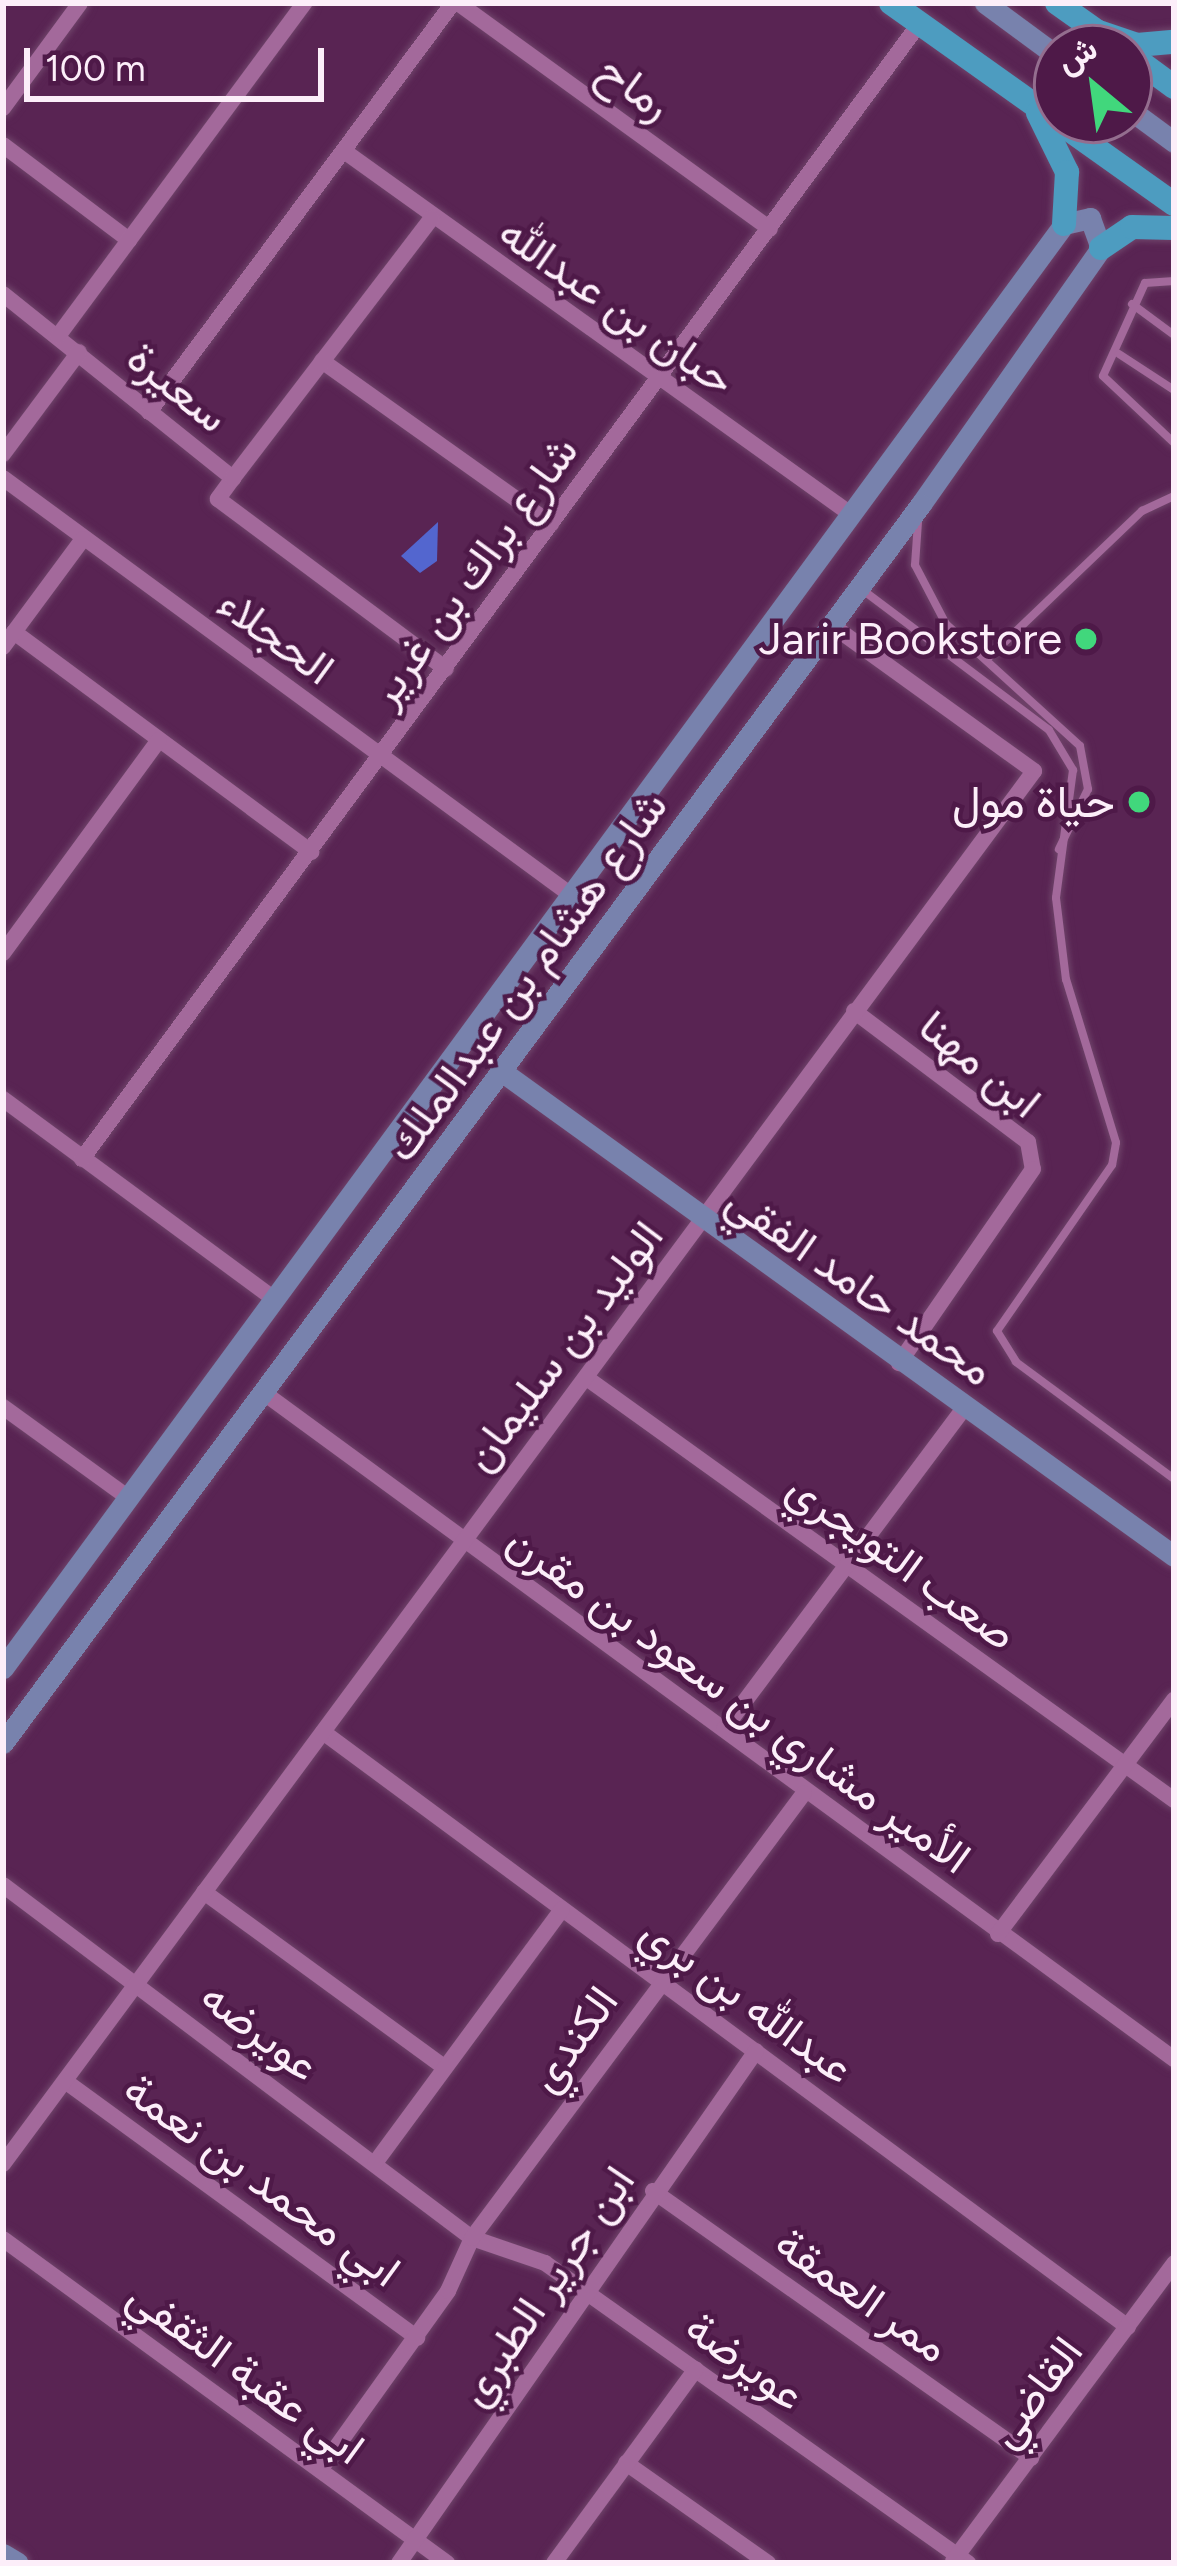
<!DOCTYPE html>
<meta charset="utf-8">
<style>
body{margin:0}
#map{position:relative;width:1177px;height:2566px;overflow:hidden;background:#592453;font-family:Figtree,Vazirmatn,sans-serif}
div>[style]{position:absolute}
.water>*{inset:0;background:#5366cf}
.roads{filter:drop-shadow(0 0 3px #6f446a) drop-shadow(0 0 3px #6f446a)}
.lane>*{height:8px;margin:-4px;padding:0 4px;transform-origin:4px;border-radius:4px;background:#a3699b}
.street>*{height:16px;margin:-8px;padding:0 8px;transform-origin:8px;border-radius:8px;background:#a3699b}
.secondary>*{height:21px;margin:-10.5px;padding:0 10.5px;transform-origin:10.5px;border-radius:10.5px;background:#7882ad}
.primary>*{height:24px;margin:-12px;padding:0 12px;transform-origin:12px;border-radius:12px;background:#4d9cc0}
.dots>*{width:33px;height:33px;translate:-50% -50%;box-sizing:border-box;border:6px solid #4e1948;border-radius:50%}
span{translate:-50% -50%;white-space:nowrap;text-align:center;line-height:1.15;-webkit-text-stroke:9px #4e1948;paint-order:stroke}
.street-label{font-size:45px;color:#fceef9}
.poi-label{font-size:45px;color:#fceef9}
.right{translate:-100% -50%;text-align:right}
.frame{position:absolute;inset:0;border:6px solid #fceef9;pointer-events:none}
.north{position:absolute;left:1033px;top:24px;width:120px;height:120px;box-sizing:border-box;background:#4e1948;border:3px solid #946e8f;border-radius:50%;rotate:331deg;font-size:33px;font-weight:700;line-height:48px;text-align:center;color:#fceef9}
.north::after{content:'';display:block;margin:auto;width:42px;height:54px;background:#41d77c;clip-path:polygon(50% 0,100% 100%,50% 72%,0 100%)}
.scale{position:absolute;left:24px;top:48px;width:300px;height:54px;box-sizing:border-box;border:6px solid #fceef9;border-top:0;padding-left:15px;font-size:36px;line-height:42px;white-space:nowrap;color:#fceef9;-webkit-text-stroke:9px #4e1948;paint-order:stroke}
</style>
<div id="map">
<div class="water">
<i style="clip-path:polygon(438px 522px,437px 561px,420px 573px,401px 556px)"></i>
</div>
<div class="roads">
<div class="lane">
<i style="left:1174px;top:281px;width:29px;rotate:176deg"></i>
<i style="left:1145px;top:283px;width:102px;rotate:114.3deg"></i>
<i style="left:1103px;top:376px;width:98px;rotate:43.3deg"></i>
<i style="left:1132px;top:304px;width:52px;rotate:36.4deg"></i>
<i style="left:1119px;top:354px;width:66px;rotate:33.2deg"></i>
<i style="left:918px;top:522px;width:43px;rotate:94deg"></i>
<i style="left:915px;top:565px;width:67px;rotate:62.3deg"></i>
<i style="left:946px;top:624px;width:181px;rotate:42.3deg"></i>
<i style="left:1080px;top:746px;width:44px;rotate:79.5deg"></i>
<i style="left:1088px;top:789px;width:67px;rotate:115.8deg"></i>
<i style="left:860px;top:588px;width:236px;rotate:36.9deg"></i>
<i style="left:1049px;top:730px;width:47px;rotate:59deg"></i>
<i style="left:1073px;top:770px;width:129px;rotate:97.6deg"></i>
<i style="left:1056px;top:898px;width:82px;rotate:83deg"></i>
<i style="left:1066px;top:979px;width:171px;rotate:73deg"></i>
<i style="left:1116px;top:1143px;width:22px;rotate:100deg"></i>
<i style="left:1112px;top:1165px;width:202px;rotate:124.7deg"></i>
<i style="left:997px;top:1331px;width:36px;rotate:58deg"></i>
<i style="left:1016px;top:1362px;width:197px;rotate:36.5deg"></i>
<i style="left:988px;top:658px;width:213px;rotate:-43.7deg"></i>
<i style="left:1142px;top:511px;width:35px;rotate:-25deg"></i>
</div>
<div class="street">
<i style="left:458px;top:3px;width:385px;rotate:35.9deg"></i>
<i style="left:3px;top:108px;width:130px;rotate:-53.7deg"></i>
<i style="left:3px;top:145px;width:158px;rotate:37deg"></i>
<i style="left:344px;top:151px;width:625px;rotate:35.62deg"></i>
<i style="left:3px;top:294px;width:295px;rotate:38.7deg"></i>
<i style="left:233px;top:478px;width:26px;rotate:126deg"></i>
<i style="left:218px;top:499px;width:284px;rotate:36.7deg"></i>
<i style="left:58px;top:336px;width:414px;rotate:-53.5deg"></i>
<i style="left:322px;top:361px;width:281px;rotate:35.4deg"></i>
<i style="left:149px;top:412px;width:510px;rotate:-53.38deg"></i>
<i style="left:3px;top:454px;width:127px;rotate:-53.3deg"></i>
<i style="left:3px;top:478px;width:700px;rotate:36.28deg"></i>
<i style="left:233px;top:478px;width:327px;rotate:-52.6deg"></i>
<i style="left:14px;top:632px;width:370px;rotate:36.5deg"></i>
<i style="left:3px;top:647px;width:134px;rotate:-53.5deg"></i>
<i style="left:3px;top:953px;width:264px;rotate:-53.8deg"></i>
<i style="left:854px;top:1011px;width:218px;rotate:37deg"></i>
<i style="left:1028px;top:1142px;width:27px;rotate:80deg"></i>
<i style="left:1033px;top:1169px;width:236px;rotate:124.6deg"></i>
<i style="left:3px;top:1099px;width:334px;rotate:36.4deg"></i>
<i style="left:82px;top:1159px;width:1410px;rotate:-53.59deg"></i>
<i style="left:588px;top:1379px;width:722px;rotate:35.69deg"></i>
<i style="left:264px;top:1393px;width:1128px;rotate:36.2deg"></i>
<i style="left:3px;top:1407px;width:157px;rotate:35.9deg"></i>
<i style="left:724px;top:1729px;width:402px;rotate:-53.2deg"></i>
<i style="left:323px;top:1732px;width:1001px;rotate:36.47deg"></i>
<i style="left:3px;top:1885px;width:587px;rotate:36.97deg"></i>
<i style="left:472px;top:2238px;width:77px;rotate:18.9deg"></i>
<i style="left:545px;top:2263px;width:519px;rotate:35.35deg"></i>
<i style="left:204px;top:1892px;width:297px;rotate:36.1deg"></i>
<i style="left:998px;top:1934px;width:293px;rotate:-53.1deg"></i>
<i style="left:65px;top:2081px;width:436px;rotate:36.1deg"></i>
<i style="left:375px;top:2163px;width:315px;rotate:-53.6deg"></i>
<i style="left:3px;top:2164px;width:1733px;rotate:-53.49deg"></i>
<i style="left:1034px;top:771px;width:248px;rotate:-144.2deg"></i>
<i style="left:653px;top:2191px;width:463px;rotate:35.2deg"></i>
<i style="left:3px;top:2239px;width:550px;rotate:36.12deg"></i>
<i style="left:626px;top:2463px;width:174px;rotate:35.2deg"></i>
<i style="left:320px;top:2470px;width:220px;rotate:-54.4deg"></i>
<i style="left:448px;top:2291px;width:58px;rotate:-65.6deg"></i>
<i style="left:472px;top:2238px;width:555px;rotate:-53.27deg"></i>
<i style="left:953px;top:2561px;width:371px;rotate:-53.4deg"></i>
<i style="left:399px;top:2563px;width:624px;rotate:-55.11deg"></i>
<i style="left:554px;top:2563px;width:240px;rotate:-53.8deg"></i>
</div>
<div class="secondary">
<i style="left:985px;top:3px;width:89px;rotate:36.4deg"></i>
<i style="left:1129px;top:109px;width:56px;rotate:36.3deg"></i>
<i style="left:504px;top:1073px;width:826px;rotate:35.79deg"></i>
<i style="left:3px;top:1668px;width:1792px;rotate:-53.69deg"></i>
<i style="left:1064px;top:224px;width:27px;rotate:-13deg"></i>
<i style="left:1090px;top:218px;width:32px;rotate:70deg"></i>
<i style="left:1101px;top:248px;width:313px;rotate:125.1deg"></i>
<i style="left:921px;top:504px;width:1542px;rotate:126.54deg"></i>
<i style="left:3px;top:2554px;width:17px;rotate:31deg"></i>
</div>
<div class="primary">
<i style="left:891px;top:3px;width:347px;rotate:35.4deg"></i>
<i style="left:1057px;top:3px;width:64px;rotate:35.4deg"></i>
<i style="left:1096px;top:31px;width:43px;rotate:18.9deg"></i>
<i style="left:1137px;top:45px;width:37px;rotate:-5deg"></i>
<i style="left:1129px;top:54px;width:56px;rotate:36.3deg"></i>
<i style="left:1038px;top:113px;width:66px;rotate:63.8deg"></i>
<i style="left:1067px;top:172px;width:52px;rotate:93.3deg"></i>
<i style="left:1101px;top:248px;width:37px;rotate:-34deg"></i>
<i style="left:1132px;top:227px;width:42px;rotate:1.4deg"></i>
</div>
</div>
<div class="dots">
<i style="left:1086px;top:639px;background:#41d77c"></i>
<i style="left:1139px;top:802px;background:#41d77c"></i>
</div>
<div class="street-label">
<span style="left:635px;top:87px;rotate:36deg">رماح</span>
<span style="left:617px;top:306px;rotate:35deg">حبان بن عبدالله</span>
<span style="left:178px;top:387px;rotate:39deg">سعيرة</span>
<span style="left:473px;top:571px;rotate:-54deg">شارع براك بن غرير</span>
<span style="left:276px;top:636px;rotate:36deg">الحجلاء</span>
<span style="left:526px;top:976px;rotate:-54deg">شارع هشام بن عبدالملك</span>
<span style="left:980px;top:1064px;rotate:39deg">ابن مهنا</span>
<span style="left:860px;top:1285px;rotate:35deg">محمد حامد الفقي</span>
<span style="left:563px;top:1346px;rotate:-53deg">الوليد بن سليمان</span>
<span style="left:902px;top:1561px;rotate:36deg">صعب التويجري</span>
<span style="left:739px;top:1699px;rotate:36deg">الأمير مشاري بن سعود بن مقرن</span>
<span style="left:747px;top:2000px;rotate:36deg">عبدالله بن بري</span>
<span style="left:260px;top:2031px;rotate:37deg">عويرضه</span>
<span style="left:573px;top:2039px;rotate:-54deg">الكندي</span>
<span style="left:262px;top:2180px;rotate:36deg">ابي محمد بن نعمة</span>
<span style="left:546px;top:2286px;rotate:-56deg">ابن جرير الطبري</span>
<span style="left:862px;top:2295px;rotate:35deg">ممر العمقة</span>
<span style="left:745px;top:2361px;rotate:36deg">عويرضة</span>
<span style="left:246px;top:2372px;rotate:36deg">ابي عقبة الثقفي</span>
<span style="left:1035px;top:2392px;rotate:-53deg">القاضي</span>
</div>
<div class="poi-label">
<span class="right" style="left:1062px;top:639px">Jarir Bookstore</span>
<span class="right" style="left:1115px;top:802px">حياة مول</span>
</div>
<div class="frame"></div>
<div class="north">ش</div>
<div class="scale">100 m</div>
</div>
